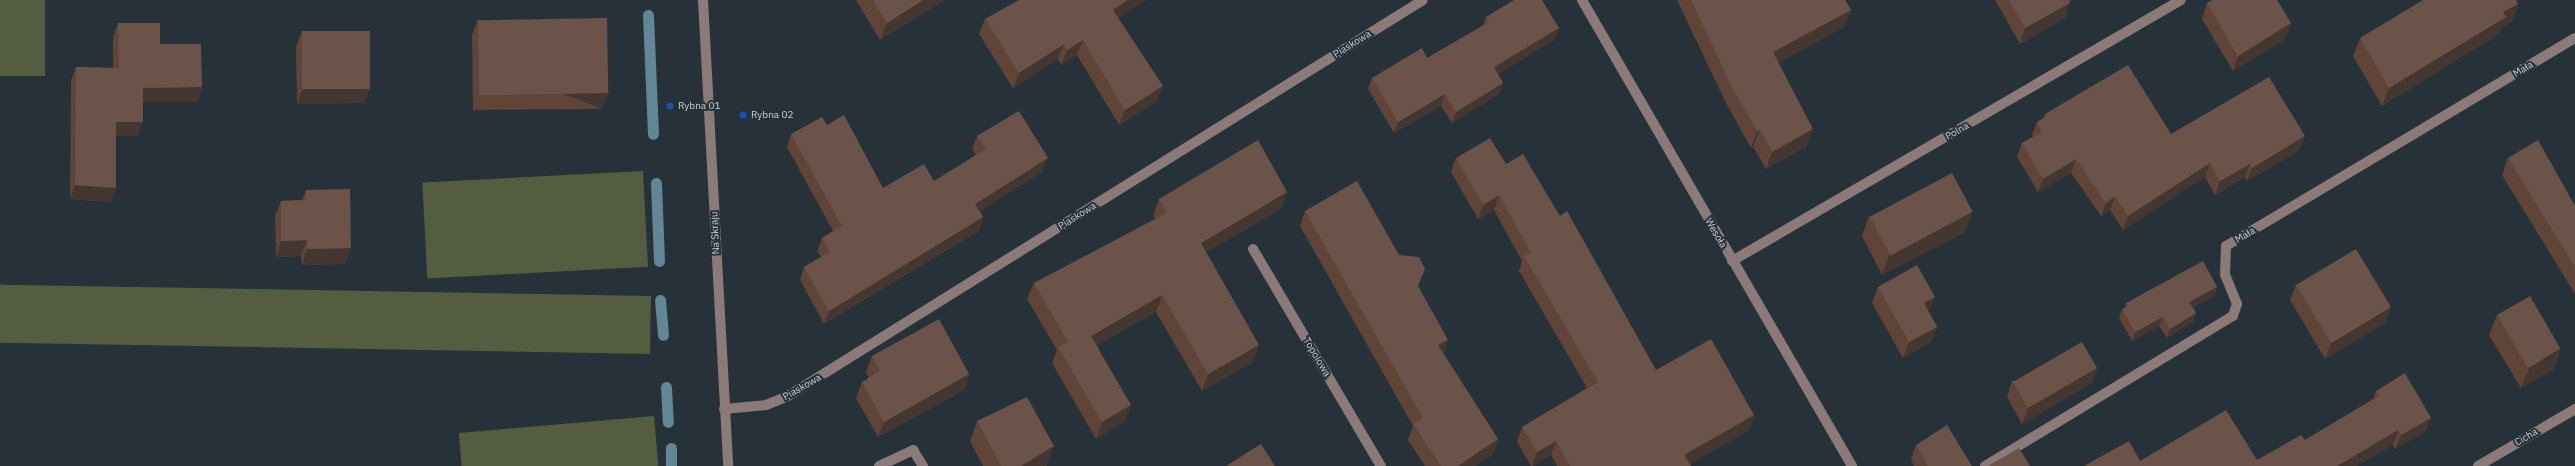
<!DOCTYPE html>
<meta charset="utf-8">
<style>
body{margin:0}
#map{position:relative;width:2575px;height:466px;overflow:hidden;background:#273139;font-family:"IBM Plex Sans",sans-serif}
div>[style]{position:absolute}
.green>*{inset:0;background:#555d41;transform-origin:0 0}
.stream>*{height:11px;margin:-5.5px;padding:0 5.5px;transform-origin:5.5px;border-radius:5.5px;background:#618696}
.minor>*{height:10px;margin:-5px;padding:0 5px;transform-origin:5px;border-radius:5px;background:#8b7a77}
.wall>*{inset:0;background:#604438}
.shaded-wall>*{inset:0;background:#443631;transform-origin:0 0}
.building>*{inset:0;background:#6c5349;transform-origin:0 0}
.dots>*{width:11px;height:11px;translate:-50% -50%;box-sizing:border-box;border:2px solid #273139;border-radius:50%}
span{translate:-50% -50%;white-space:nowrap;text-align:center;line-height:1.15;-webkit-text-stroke:4px #273139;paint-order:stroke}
.street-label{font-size:10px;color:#ccd2d7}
.poi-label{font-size:10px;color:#ccd2d7}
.left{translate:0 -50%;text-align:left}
</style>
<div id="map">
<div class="green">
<i style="left:0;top:0;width:45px;height:76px"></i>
<i style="left:643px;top:171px;width:96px;height:221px;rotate:87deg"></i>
<i style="left:651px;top:296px;width:58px;height:651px;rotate:91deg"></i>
<i style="left:654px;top:416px;width:50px;height:196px;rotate:85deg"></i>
</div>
<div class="stream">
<i style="left:648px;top:15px;width:119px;rotate:87.6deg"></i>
<i style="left:656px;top:183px;width:78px;rotate:87.8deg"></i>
<i style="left:660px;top:300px;width:35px;rotate:85deg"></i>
<i style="left:666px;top:387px;width:35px;rotate:87deg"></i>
<i style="left:671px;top:448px;width:18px;rotate:90deg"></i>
</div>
<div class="minor">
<i style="left:703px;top:0;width:467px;rotate:86.9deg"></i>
<i style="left:1582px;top:0;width:539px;rotate:59.91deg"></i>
<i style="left:1253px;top:249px;width:252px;rotate:59.5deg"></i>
<i style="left:1732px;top:261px;width:519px;rotate:-30.17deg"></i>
<i style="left:724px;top:409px;width:42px;rotate:-5.4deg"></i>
<i style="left:766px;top:405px;width:24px;rotate:-22deg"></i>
<i style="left:788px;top:396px;width:748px;rotate:-31.95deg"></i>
<i style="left:879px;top:466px;width:38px;rotate:-25deg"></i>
<i style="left:913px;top:450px;width:19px;rotate:58deg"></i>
<i style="left:1985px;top:466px;width:290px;rotate:-31.2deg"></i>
<i style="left:2233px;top:316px;width:13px;rotate:-72deg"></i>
<i style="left:2237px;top:304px;width:31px;rotate:-112deg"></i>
<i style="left:2225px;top:275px;width:29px;rotate:-88deg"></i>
<i style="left:2226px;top:246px;width:406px;rotate:-30.8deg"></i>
<i style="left:2478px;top:466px;width:113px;rotate:-30.4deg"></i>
</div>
<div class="wall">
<i style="clip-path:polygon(856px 0,945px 0,880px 40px)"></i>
<i style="clip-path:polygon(1677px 0,1845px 0,1851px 10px,1844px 27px,1778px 63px,1807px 146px,1766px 169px,1753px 147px,1751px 148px,1726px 103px)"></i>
<i style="clip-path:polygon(1995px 0,2072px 0,2070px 1px,2065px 18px,2020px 44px)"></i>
<i style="clip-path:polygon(2207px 3px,2291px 23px,2285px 39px,2233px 71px,2202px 19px)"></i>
<i style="clip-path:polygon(2518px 4px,2512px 21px,2502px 27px,2499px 34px,2382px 106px,2353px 56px,2360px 38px)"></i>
<i style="clip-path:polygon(1486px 17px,1555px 39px,1498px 74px,1503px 83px,1499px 94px,1452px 123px,1441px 106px,1394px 133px,1368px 89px,1372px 78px,1427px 58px,1483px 26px)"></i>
<i style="clip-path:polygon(1118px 18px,1157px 101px,1119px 125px,1077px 55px,1061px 65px,1058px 59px,1013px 88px,979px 34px,985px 19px)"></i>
<i style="clip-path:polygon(478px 19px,602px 109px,473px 110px,472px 35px)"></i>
<i style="clip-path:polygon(118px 23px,160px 44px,202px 87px,197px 102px,143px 102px,138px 136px,116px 136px,111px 202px,70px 199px,71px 81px,76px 67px,113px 68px,113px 37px)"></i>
<i style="clip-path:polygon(302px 31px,365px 103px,297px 104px,296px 47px)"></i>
<i style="clip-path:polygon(2045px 114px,2171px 134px,2300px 150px,2247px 181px,2245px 177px,2215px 195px,2205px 177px,2123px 230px,2110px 210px,2101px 216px,2071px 173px,2038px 192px,2017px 157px,2022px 143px,2033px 137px,2032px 135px,2037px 122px,2043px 118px)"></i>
<i style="clip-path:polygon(827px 125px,883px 188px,934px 181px,976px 155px,972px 149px,977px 136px,1043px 171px,980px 211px,983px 217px,979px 231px,824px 324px,800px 280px,804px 267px,821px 257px,817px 251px,822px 238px,833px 231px,787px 147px,791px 134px)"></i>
<i style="clip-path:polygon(1456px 158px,1506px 164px,1560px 216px,1656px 370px,1754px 415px,1749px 430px,1690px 464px,1691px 466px,1557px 466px,1551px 455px,1533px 466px,1531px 466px,1517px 442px,1522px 427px,1587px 388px,1519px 271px,1522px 261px,1494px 210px,1478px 219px,1451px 172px)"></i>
<i style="clip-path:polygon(2508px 158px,2575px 206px,2575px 294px,2502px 175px)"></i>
<i style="clip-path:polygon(306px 190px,351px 248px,345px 264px,302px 265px,301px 256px,276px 257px,275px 216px,281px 201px,302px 200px)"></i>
<i style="clip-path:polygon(1287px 192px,1281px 209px,1206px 252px,1253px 362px,1202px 391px,1156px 312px,1097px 345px,1125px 421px,1096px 439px,1052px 363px,1057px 350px,1027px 299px,1034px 283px,1155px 219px,1153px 215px,1159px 199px)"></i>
<i style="clip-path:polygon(1305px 211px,1399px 255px,1419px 287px,1443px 353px,1498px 439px,1492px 455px,1475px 466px,1425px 466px,1408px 440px,1413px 426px,1300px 226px)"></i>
<i style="clip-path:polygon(1869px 216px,1965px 232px,1882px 275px,1862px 236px)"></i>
<i style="clip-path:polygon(2296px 285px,2385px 323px,2325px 359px,2290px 300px)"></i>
<i style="clip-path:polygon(1878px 287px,1929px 312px,1937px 327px,1931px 342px,1903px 358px,1872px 303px)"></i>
<i style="clip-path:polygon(2217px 287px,2214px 296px,2193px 307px,2196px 313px,2193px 322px,2167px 338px,2159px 326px,2132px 341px,2119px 318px,2122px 309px,2125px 308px,2126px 303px)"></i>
<i style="clip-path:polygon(2497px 315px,2554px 369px,2521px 388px,2489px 335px)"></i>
<i style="clip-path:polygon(872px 356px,969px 374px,964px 390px,878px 437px,856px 398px,862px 382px,869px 378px,866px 372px)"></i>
<i style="clip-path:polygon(2097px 368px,2092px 383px,2022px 424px,2007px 397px,2012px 381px)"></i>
<i style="clip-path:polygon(2376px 391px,2431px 418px,2425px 432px,2395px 449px,2393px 445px,2356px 466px,2140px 461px,2257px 460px,2305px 440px,2373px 399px)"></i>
<i style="clip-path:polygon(977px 421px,1047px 466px,983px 466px,970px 441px)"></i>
<i style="clip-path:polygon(1916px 445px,1972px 466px,1914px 466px,1911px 459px)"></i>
</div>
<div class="shaded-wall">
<i style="clip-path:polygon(923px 0,945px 0,880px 40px,887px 23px)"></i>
<i style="clip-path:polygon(1128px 0,1146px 0,1108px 25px,1113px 10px)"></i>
<i style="clip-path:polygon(2070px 3px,2065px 18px,2020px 44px,2025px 28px)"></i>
<i style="clip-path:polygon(2518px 4px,2512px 21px,2502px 27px,2499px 34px,2382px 106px,2389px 88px,2503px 12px)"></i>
<i style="clip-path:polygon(1851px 10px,1844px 27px,1767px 69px,1773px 52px)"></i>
<i style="clip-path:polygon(2291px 23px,2285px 39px,2233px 71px,2238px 56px)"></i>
<i style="clip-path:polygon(1559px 28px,1555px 39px,1489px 79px,1494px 67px)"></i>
<i style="clip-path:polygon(1083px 40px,1077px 55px,1061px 65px,1067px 50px)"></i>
<i style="clip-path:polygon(1064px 44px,1058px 59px,1013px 88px,1019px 73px)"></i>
<i style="clip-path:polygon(1503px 83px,1499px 94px,1452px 123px,1456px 112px)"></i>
<i style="clip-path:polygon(1163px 86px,1157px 101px,1119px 125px,1125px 110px)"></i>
<i style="clip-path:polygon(202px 87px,197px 102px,138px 102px,143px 88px)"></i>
<i style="clip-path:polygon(370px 88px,365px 103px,297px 104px,303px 89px)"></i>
<i style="left:608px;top:93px;width:17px;height:130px;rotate:111deg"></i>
<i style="clip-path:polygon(1445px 94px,1441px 106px,1394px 133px,1398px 122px)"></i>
<i style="clip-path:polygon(116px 122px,143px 122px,138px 136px,111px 136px)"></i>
<i style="clip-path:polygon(1813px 129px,1807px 146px,1766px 169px,1772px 152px)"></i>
<i style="clip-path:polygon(1760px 130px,1753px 147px,1751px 148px,1757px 131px)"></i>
<i style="clip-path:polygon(2305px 136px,2300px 150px,2247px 181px,2252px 168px)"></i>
<i style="clip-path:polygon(1048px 158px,1043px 171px,970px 217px,975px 204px)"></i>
<i style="clip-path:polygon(2076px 159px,2071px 173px,2038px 192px,2043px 179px)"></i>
<i style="clip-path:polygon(2210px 163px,2205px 177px,2123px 230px,2128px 216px)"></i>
<i style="clip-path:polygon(2250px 164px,2245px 177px,2215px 195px,2220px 181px)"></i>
<i style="clip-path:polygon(75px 185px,116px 188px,111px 202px,70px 199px)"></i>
<i style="clip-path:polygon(1287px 192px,1281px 209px,1195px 259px,1201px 243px)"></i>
<i style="clip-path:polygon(1499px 195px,1494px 210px,1478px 219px,1483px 205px)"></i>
<i style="clip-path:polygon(2115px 196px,2110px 210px,2101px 216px,2106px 203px)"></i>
<i style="clip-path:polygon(1973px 212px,1965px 232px,1882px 275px,1889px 255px)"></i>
<i style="clip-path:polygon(983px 217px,979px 231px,824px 324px,829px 311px)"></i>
<i style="clip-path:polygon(307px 240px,301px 256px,276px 257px,281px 241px)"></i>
<i style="clip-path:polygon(351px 248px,345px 264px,302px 265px,307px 249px)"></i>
<i style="clip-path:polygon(2217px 287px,2214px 296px,2186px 311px,2189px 302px)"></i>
<i style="clip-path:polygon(1162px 295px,1156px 312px,1085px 352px,1091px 336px)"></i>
<i style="clip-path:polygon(1935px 297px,1929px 312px,1924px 303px)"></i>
<i style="clip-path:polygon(2391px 307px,2385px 323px,2325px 359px,2331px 343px)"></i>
<i style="clip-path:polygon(2196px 313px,2193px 322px,2167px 338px,2170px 329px)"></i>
<i style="clip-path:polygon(2163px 317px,2159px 326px,2132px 341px,2135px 332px)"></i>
<i style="clip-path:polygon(1937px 327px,1931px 342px,1903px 358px,1909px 342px)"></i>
<i style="clip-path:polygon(1448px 340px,1443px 356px,1438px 345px)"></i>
<i style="clip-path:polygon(1259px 345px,1253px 362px,1202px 391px,1208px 374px)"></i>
<i style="clip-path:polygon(2561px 349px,2554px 369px,2521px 388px,2529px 368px)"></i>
<i style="clip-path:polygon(2097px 368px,2092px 383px,2022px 424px,2028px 408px)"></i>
<i style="clip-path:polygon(969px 374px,964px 390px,878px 437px,884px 422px)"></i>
<i style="clip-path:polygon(1131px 405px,1125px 421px,1096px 439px,1102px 422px)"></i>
<i style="clip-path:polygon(1754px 415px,1749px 430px,1686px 466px,1684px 455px)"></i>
<i style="clip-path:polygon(2431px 418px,2425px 432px,2395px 449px,2401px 435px)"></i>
<i style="clip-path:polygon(2398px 430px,2393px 445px,2356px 466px,2337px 466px)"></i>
<i style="clip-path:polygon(1498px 439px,1492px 455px,1475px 466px,1458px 466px)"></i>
<i style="clip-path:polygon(1556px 441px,1551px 455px,1533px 466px,1532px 466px,1537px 452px)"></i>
<i style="clip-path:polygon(1054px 446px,1047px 466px,1021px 466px)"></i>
</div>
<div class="building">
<i style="clip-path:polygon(873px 0,923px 0,887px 23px)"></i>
<i style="clip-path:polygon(1019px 0,1128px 0,1113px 10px,1163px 86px,1125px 110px,1083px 40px,1067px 50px,1064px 44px,1019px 73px,985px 19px)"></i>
<i style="clip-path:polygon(1514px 0,1542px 0,1559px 28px,1494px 67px,1503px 83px,1456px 112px,1445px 94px,1398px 122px,1372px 78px,1422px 48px,1427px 58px,1489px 22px,1486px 17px)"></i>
<i style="clip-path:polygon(1691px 0,1845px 0,1851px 10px,1773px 52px,1813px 129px,1772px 152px,1760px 130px,1757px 131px,1732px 87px)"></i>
<i style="clip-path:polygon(2009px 0,2069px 0,2070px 3px,2025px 28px)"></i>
<i style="clip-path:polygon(2213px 0,2277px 0,2291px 23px,2238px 56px,2207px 3px)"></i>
<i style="clip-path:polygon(2423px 0,2516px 0,2518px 4px,2503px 12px,2506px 17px,2389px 88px,2360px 38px)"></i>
<i style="left:607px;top:18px;width:75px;height:129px;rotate:89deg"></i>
<i style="clip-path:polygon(118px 23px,160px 23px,160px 44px,201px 44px,202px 87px,143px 88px,143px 122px,116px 122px,116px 188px,75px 185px,76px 67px,119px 68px)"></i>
<i style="left:302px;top:31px;width:68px;height:58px"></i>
<i style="clip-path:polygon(2128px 65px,2171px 134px,2269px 77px,2305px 136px,2252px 168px,2250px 164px,2220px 181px,2210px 163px,2128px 216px,2115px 196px,2106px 203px,2076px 159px,2043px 179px,2022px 143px,2042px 132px,2037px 122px,2047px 116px,2045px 114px)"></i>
<i style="clip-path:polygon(1019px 111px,1048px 158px,975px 204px,983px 217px,829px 311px,804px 267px,830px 252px,822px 238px,842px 226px,791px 134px,822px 117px,827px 125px,844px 115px,883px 188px,924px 164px,934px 181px,986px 149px,977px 136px)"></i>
<i style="clip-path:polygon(1490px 138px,1506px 164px,1523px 154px,1560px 216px,1567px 211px,1656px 370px,1711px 339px,1754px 415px,1684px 455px,1691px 466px,1570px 466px,1556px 441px,1537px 452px,1522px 427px,1598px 382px,1524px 256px,1531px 253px,1499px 195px,1483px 205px,1456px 158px)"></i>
<i style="clip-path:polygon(1258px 140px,1287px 192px,1201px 243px,1259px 345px,1208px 374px,1162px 295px,1091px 336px,1131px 405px,1102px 422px,1058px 347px,1068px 342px,1034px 283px,1167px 213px,1159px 199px)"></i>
<i style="clip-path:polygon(2538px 140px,2575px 206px,2575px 267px,2508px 158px)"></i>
<i style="left:1952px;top:173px;width:44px;height:93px;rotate:62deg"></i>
<i style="clip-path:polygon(1357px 181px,1399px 255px,1419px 257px,1425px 269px,1418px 286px,1448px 340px,1438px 345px,1498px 439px,1458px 466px,1441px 466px,1413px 424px,1423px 418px,1305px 211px)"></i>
<i style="clip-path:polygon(350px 189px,351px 248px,307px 249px,307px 240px,281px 241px,281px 201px,306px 200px,306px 190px)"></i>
<i style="left:2356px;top:249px;width:68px;height:70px;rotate:59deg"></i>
<i style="clip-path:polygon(2203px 261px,2217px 287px,2189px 302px,2196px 313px,2170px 329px,2163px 317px,2135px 332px,2122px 309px,2128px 306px,2126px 303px)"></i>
<i style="clip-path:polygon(1917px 265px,1935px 297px,1924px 303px,1937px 327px,1909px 342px,1878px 287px)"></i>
<i style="left:2530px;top:296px;width:61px;height:38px;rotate:60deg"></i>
<i style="clip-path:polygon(939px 319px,969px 374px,884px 422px,862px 382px,880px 371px,872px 356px)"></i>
<i style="left:2082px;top:342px;width:30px;height:80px;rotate:60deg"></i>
<i style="clip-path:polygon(2405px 373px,2431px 418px,2401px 435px,2398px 430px,2337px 466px,2084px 466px,2129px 441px,2140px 461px,2226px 410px,2257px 460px,2301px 435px,2305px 440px,2379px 396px,2376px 391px)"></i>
<i style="clip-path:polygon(1027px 397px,1054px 446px,1021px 466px,1001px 466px,977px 421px)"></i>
<i style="clip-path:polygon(1947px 425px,1972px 466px,1928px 466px,1916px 445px)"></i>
<i style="clip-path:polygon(1261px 444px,1275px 466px,1226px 466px)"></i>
<i style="clip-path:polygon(2019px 448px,2030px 466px,1988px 466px)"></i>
</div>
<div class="dots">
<i style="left:670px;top:106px;background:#1a4fb4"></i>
<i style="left:743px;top:115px;background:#1a4fb4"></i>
</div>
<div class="street-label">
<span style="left:1352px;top:44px;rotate:-32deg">Piaskowa</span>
<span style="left:2523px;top:69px;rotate:-31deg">Mała</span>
<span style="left:1957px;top:131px;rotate:-30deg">Polna</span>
<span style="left:1077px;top:216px;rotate:-32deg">Piaskowa</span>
<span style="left:715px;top:233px;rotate:-93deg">Na Skraju</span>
<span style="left:1716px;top:233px;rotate:60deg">Wesoła</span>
<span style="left:2245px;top:235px;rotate:-31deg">Mała</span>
<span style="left:1317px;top:357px;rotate:59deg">Topolowa</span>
<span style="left:802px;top:387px;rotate:-30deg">Piaskowa</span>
<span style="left:2526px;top:437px;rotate:-30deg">Cicha</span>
</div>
<div class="poi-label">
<span class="left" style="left:678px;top:106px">Rybna 01</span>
<span class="left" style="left:751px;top:115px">Rybna 02</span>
</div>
</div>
